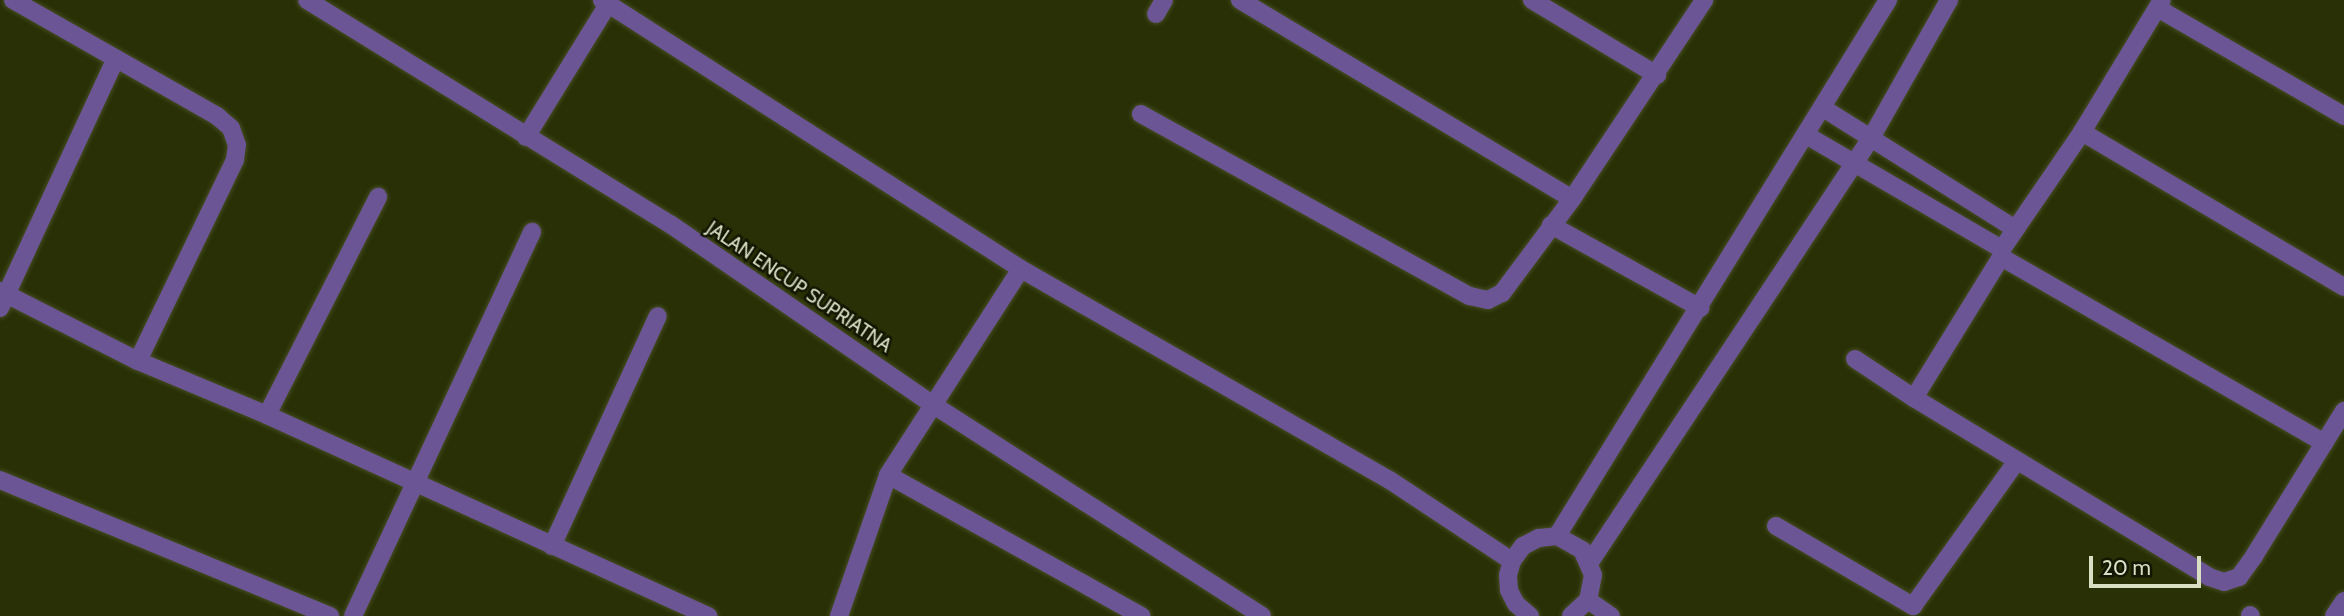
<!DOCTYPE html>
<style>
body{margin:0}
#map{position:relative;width:2344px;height:616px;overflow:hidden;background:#293005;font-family:Cabin,sans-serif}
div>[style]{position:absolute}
.roads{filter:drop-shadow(0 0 2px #454c23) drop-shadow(0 0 2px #454c23)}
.minor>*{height:18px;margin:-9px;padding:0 9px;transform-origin:9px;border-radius:9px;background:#6b5595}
span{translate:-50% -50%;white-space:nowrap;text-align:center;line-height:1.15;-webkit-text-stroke:5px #121602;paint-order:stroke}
.street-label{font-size:19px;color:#d8dfc3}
.scale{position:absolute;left:2089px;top:556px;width:112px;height:32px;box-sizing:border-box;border:4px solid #d8dfc3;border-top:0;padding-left:9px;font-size:21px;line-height:24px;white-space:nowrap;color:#d8dfc3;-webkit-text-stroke:5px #121602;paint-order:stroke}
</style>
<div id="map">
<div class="roads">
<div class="minor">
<i style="left:13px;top:0;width:235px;rotate:29.6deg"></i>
<i style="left:217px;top:116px;width:18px;rotate:41deg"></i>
<i style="left:231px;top:128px;width:18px;rotate:71deg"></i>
<i style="left:237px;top:145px;width:15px;rotate:98deg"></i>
<i style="left:235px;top:160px;width:223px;rotate:115.8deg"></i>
<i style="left:307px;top:0;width:427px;rotate:31.7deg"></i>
<i style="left:670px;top:224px;width:318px;rotate:34.5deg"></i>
<i style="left:932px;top:404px;width:392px;rotate:32.7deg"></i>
<i style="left:602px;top:0;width:498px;rotate:32.7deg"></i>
<i style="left:1021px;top:269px;width:426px;rotate:29.8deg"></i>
<i style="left:1391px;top:481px;width:145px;rotate:33.5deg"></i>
<i style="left:1240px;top:0;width:387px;rotate:30.9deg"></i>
<i style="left:1532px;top:0;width:146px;rotate:31deg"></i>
<i style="left:2159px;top:9px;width:214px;rotate:30deg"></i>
<i style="left:1156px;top:14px;width:16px;rotate:-60deg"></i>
<i style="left:1823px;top:108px;width:227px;rotate:32.2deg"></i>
<i style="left:1141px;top:114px;width:376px;rotate:29deg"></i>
<i style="left:1470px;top:296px;width:18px;rotate:13deg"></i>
<i style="left:1488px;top:300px;width:16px;rotate:-27deg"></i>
<i style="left:1502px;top:293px;width:117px;rotate:-53.3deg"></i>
<i style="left:1572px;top:199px;width:239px;rotate:-56.4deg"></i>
<i style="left:2082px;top:132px;width:304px;rotate:30.6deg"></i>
<i style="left:1806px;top:135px;width:227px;rotate:30.2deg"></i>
<i style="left:526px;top:137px;width:156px;rotate:-58.3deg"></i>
<i style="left:1551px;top:225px;width:171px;rotate:29.1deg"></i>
<i style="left:2001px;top:257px;width:373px;rotate:29.9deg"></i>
<i style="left:0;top:291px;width:155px;rotate:26.9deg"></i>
<i style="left:138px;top:361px;width:140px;rotate:22.7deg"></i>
<i style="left:267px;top:415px;width:485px;rotate:24.5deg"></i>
<i style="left:0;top:308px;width:273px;rotate:-65.1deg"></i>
<i style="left:1855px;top:359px;width:71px;rotate:33.5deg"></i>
<i style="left:1914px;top:398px;width:166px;rotate:-58.3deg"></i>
<i style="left:2001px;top:257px;width:8px;rotate:-83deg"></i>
<i style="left:2002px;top:249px;width:142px;rotate:-55.6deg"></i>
<i style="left:2082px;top:132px;width:154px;rotate:-58.8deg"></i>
<i style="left:1914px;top:398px;width:345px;rotate:31.2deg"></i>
<i style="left:2209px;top:577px;width:16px;rotate:18deg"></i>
<i style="left:2224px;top:582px;width:16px;rotate:-18deg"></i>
<i style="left:2239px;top:577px;width:26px;rotate:-54deg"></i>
<i style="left:2254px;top:556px;width:171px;rotate:-58.2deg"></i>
<i style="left:267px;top:415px;width:245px;rotate:-63deg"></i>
<i style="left:888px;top:475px;width:290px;rotate:29.1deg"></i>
<i style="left:0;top:480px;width:357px;rotate:22.4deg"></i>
<i style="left:1776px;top:526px;width:159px;rotate:30.3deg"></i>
<i style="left:1913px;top:606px;width:178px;rotate:-54.4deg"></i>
<i style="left:1557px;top:536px;width:630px;rotate:-58.3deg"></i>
<i style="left:552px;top:546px;width:253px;rotate:-65.3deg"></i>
<i style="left:1590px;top:562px;width:509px;rotate:-56.47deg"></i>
<i style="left:1871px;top:138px;width:159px;rotate:-60.5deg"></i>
<i style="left:1588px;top:600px;width:28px;rotate:35deg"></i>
<i style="left:2250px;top:615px;width:1px;rotate:45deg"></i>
<i style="left:353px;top:616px;width:424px;rotate:-65deg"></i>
<i style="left:839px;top:616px;width:149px;rotate:-70.8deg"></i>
<i style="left:888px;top:475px;width:245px;rotate:-57.2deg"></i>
<i style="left:1530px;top:616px;width:18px;rotate:-139deg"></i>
<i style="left:1516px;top:604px;width:16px;rotate:-117deg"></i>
<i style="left:1509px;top:590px;width:15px;rotate:-94deg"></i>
<i style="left:1508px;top:575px;width:15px;rotate:-74deg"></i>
<i style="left:1512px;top:561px;width:19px;rotate:-54deg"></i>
<i style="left:1523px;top:546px;width:18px;rotate:-27deg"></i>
<i style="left:1539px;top:538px;width:18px;rotate:-6deg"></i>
<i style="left:1557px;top:536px;width:29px;rotate:29deg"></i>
<i style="left:1582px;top:550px;width:27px;rotate:66deg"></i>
<i style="left:1593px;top:575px;width:25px;rotate:101deg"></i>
<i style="left:1588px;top:600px;width:23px;rotate:137deg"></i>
<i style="left:2334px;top:616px;width:18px;rotate:-56deg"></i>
</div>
</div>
<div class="street-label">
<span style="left:799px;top:287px;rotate:34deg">JALAN ENCUP SUPRIATNA</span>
</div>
<div class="scale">20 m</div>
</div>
